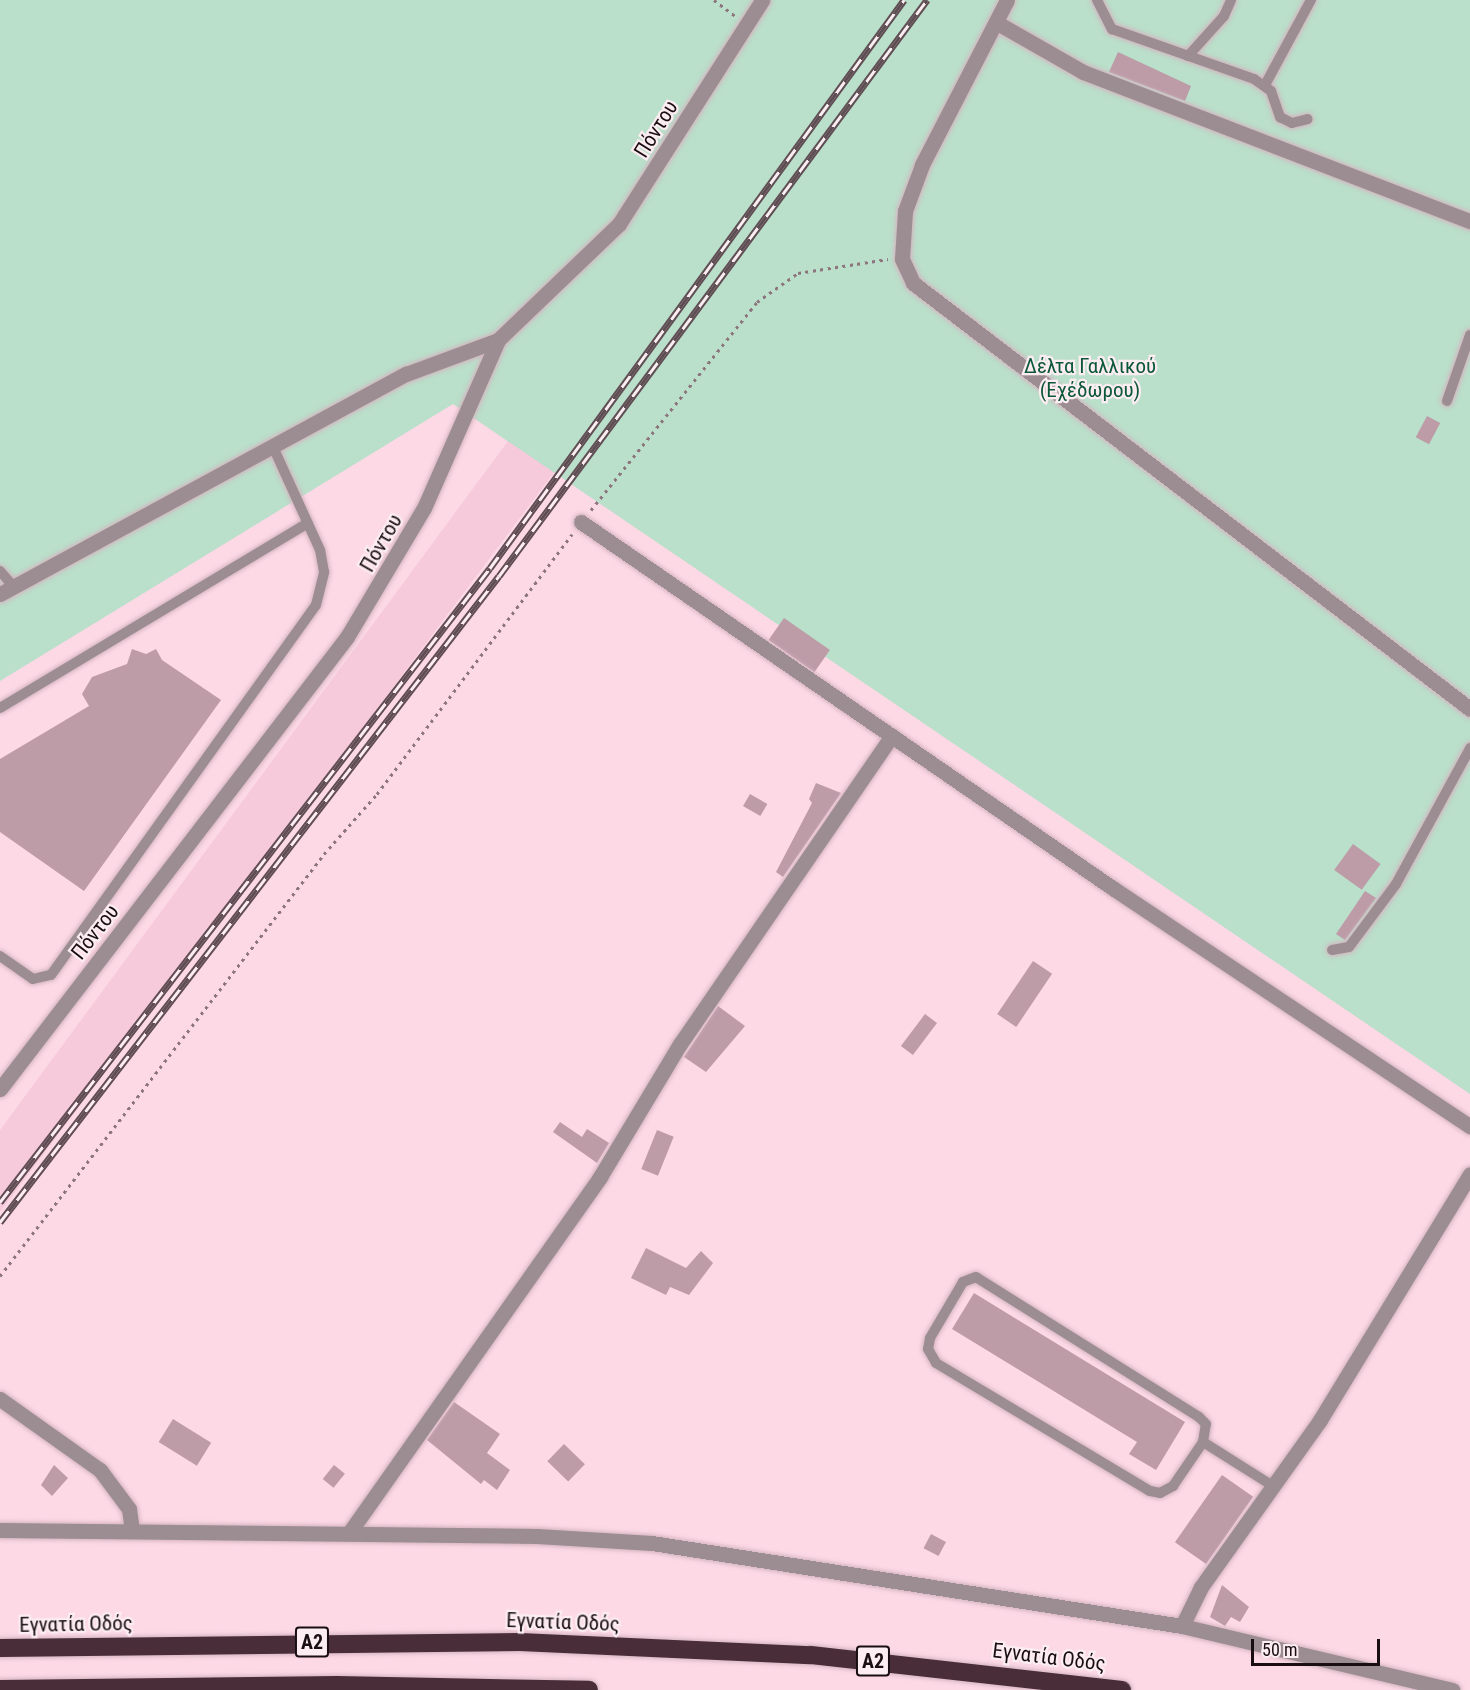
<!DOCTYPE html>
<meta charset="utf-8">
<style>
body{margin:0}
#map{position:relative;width:1470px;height:1690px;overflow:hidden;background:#fdd9e6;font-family:"Roboto Condensed",sans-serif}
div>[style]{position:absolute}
.built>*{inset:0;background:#f6cada}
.green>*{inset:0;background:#badfca}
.building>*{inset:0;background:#bd9ba7;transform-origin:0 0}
.path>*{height:3px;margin-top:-1.5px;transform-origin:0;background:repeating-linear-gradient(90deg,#8c757d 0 3px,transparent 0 7.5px)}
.roads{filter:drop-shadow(0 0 2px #d4b4c0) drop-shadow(0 0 2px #d4b4c0)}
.service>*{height:10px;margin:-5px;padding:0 5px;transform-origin:5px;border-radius:5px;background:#9c8d92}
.minor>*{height:15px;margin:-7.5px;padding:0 7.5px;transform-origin:7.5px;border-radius:7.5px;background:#9c8d92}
.tertiary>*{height:15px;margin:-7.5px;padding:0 7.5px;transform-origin:7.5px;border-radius:7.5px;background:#9c8d92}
.motorway>*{height:18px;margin:-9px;padding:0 9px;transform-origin:9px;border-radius:9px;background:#492e39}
.rail>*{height:7px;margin-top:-3.5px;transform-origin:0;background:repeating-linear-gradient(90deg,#fcedf2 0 14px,#604d54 0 28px);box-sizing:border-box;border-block:2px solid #604d54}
span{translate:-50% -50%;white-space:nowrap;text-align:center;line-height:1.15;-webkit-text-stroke:4.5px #fcedf2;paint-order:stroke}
.shield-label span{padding:2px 4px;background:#fcedf2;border:2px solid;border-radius:4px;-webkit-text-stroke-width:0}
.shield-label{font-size:20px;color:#190e12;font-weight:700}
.street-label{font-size:21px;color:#190e12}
.park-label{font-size:21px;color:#0a5739}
.scale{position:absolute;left:1251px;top:1639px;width:129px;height:27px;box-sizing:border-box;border:3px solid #190e12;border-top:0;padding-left:8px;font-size:18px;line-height:21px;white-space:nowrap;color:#190e12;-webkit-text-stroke:4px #fcedf2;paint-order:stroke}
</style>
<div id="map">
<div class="built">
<i style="clip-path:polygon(833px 0,908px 0,0 1212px,0 1130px)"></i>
</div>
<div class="green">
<i style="clip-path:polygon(0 0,1470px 0,1470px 1094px,453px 404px,0 681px)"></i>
</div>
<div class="building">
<i style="clip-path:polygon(1118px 52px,1191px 86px,1185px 101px,1109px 72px)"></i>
<i style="left:1427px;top:416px;width:15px;height:24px;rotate:28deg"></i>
<i style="left:784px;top:618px;width:56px;height:27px;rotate:35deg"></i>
<i style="clip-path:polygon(132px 649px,146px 654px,156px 649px,162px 660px,221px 700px,84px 891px,0 832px,0 759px,89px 706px,82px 694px,92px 677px,127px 664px)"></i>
<i style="clip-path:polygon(816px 783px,841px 793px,783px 877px,776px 872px,812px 803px,809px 799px)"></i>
<i style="left:750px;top:794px;width:20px;height:14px;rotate:30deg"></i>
<i style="left:1353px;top:844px;width:34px;height:32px;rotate:36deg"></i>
<i style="clip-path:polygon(1365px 891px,1376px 898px,1345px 940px,1336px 934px)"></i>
<i style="left:1033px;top:961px;width:23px;height:64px;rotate:34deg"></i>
<i style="clip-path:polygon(718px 1006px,745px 1026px,706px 1072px,684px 1057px)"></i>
<i style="left:925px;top:1014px;width:15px;height:40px;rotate:37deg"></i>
<i style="clip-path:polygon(560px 1122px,582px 1137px,587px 1129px,609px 1143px,597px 1163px,553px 1132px)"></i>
<i style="left:657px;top:1130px;width:18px;height:42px;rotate:22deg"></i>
<i style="clip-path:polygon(646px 1248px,686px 1268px,701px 1251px,713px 1263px,689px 1295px,670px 1287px,666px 1295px,631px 1278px)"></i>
<i style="clip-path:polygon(974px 1293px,1185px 1422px,1156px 1470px,1129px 1454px,1137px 1442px,952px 1329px)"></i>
<i style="clip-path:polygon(454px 1402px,500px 1434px,487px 1453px,510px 1470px,497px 1490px,484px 1480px,481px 1484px,427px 1440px)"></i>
<i style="left:173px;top:1419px;width:45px;height:27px;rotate:32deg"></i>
<i style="left:564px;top:1444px;width:29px;height:24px;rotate:44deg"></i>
<i style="clip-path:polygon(54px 1465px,68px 1478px,52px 1496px,41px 1485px)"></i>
<i style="left:334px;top:1465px;width:14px;height:18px;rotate:39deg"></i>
<i style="left:1222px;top:1475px;width:38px;height:82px;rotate:35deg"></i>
<i style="left:931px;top:1534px;width:17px;height:16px;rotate:28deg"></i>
<i style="clip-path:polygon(1222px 1585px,1249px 1607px,1240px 1622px,1231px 1617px,1225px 1626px,1210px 1617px)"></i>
</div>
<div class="path">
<i style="left:714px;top:0;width:26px;rotate:37deg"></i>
<i style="left:591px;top:510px;width:266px;rotate:-51.4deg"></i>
<i style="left:757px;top:302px;width:50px;rotate:-35.3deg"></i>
<i style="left:798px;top:273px;width:91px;rotate:-8.8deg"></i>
<i style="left:0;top:1276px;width:532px;rotate:-52.48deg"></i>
<i style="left:324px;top:854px;width:80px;rotate:-48.5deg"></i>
<i style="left:377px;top:794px;width:325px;rotate:-53.1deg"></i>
</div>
<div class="roads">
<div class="service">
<i style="left:1097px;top:0;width:33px;rotate:63deg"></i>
<i style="left:1112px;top:29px;width:151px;rotate:19.4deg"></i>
<i style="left:1254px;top:79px;width:21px;rotate:35deg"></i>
<i style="left:1271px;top:91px;width:28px;rotate:71deg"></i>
<i style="left:1280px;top:117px;width:13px;rotate:27deg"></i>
<i style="left:1292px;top:123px;width:16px;rotate:-14deg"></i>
<i style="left:1188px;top:56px;width:54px;rotate:-48deg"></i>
<i style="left:1224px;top:16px;width:17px;rotate:-66deg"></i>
<i style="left:1265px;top:85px;width:97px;rotate:-61.6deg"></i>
<i style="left:1447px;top:401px;width:70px;rotate:-70.8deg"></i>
<i style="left:0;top:571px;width:21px;rotate:49deg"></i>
<i style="left:0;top:708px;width:359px;rotate:-31deg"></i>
<i style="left:1332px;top:950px;width:17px;rotate:-10deg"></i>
<i style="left:1349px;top:947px;width:79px;rotate:-53.3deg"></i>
<i style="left:1396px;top:884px;width:155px;rotate:-61.4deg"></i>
<i style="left:0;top:956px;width:40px;rotate:34.9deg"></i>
<i style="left:33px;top:979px;width:18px;rotate:-13deg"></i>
<i style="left:51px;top:975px;width:455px;rotate:-54.4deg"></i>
<i style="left:316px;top:605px;width:34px;rotate:-76deg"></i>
<i style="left:324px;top:572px;width:22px;rotate:-100deg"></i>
<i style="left:320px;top:550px;width:113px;rotate:-114.5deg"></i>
<i style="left:1203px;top:1442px;width:18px;rotate:-81deg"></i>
<i style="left:1206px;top:1424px;width:10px;rotate:-135deg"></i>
<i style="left:1199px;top:1417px;width:263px;rotate:-147.9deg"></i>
<i style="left:976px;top:1277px;width:14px;rotate:159deg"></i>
<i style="left:963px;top:1282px;width:65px;rotate:120.5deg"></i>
<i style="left:930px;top:1338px;width:11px;rotate:100deg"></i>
<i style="left:928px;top:1349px;width:16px;rotate:60deg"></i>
<i style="left:936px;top:1363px;width:249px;rotate:30.9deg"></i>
<i style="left:1150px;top:1491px;width:10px;rotate:11deg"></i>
<i style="left:1160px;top:1493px;width:15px;rotate:-28deg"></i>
<i style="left:1173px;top:1486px;width:53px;rotate:-55.7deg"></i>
<i style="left:1203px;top:1442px;width:83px;rotate:32.2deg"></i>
</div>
<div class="minor">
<i style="left:1007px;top:0;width:186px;rotate:117.3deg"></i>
<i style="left:922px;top:165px;width:49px;rotate:110.3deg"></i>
<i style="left:905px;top:211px;width:48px;rotate:93.6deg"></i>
<i style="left:902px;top:259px;width:26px;rotate:65deg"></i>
<i style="left:913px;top:283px;width:701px;rotate:37.41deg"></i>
<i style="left:999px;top:24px;width:97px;rotate:29.7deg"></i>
<i style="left:1083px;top:72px;width:415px;rotate:21.1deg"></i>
<i style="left:581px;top:522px;width:647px;rotate:34.55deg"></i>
<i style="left:1114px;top:889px;width:428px;rotate:33.7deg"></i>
<i style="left:0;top:594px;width:462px;rotate:-28.5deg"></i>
<i style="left:406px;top:374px;width:98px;rotate:-20.3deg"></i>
<i style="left:0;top:1399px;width:123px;rotate:35.4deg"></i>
<i style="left:100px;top:1470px;width:49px;rotate:53.4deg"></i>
<i style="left:129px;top:1509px;width:22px;rotate:82deg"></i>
<i style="left:0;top:1530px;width:537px;rotate:0.64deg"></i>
<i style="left:537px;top:1536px;width:115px;rotate:3.5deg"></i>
<i style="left:652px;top:1543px;width:536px;rotate:8.9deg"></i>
<i style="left:1182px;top:1626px;width:278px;rotate:13.3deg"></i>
<i style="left:349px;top:1533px;width:436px;rotate:-54.8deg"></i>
<i style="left:600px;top:1177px;width:155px;rotate:-59deg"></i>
<i style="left:680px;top:1044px;width:374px;rotate:-55.5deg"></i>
<i style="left:1182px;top:1626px;width:43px;rotate:-64deg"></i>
<i style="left:1201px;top:1587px;width:205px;rotate:-54.5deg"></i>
<i style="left:1320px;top:1420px;width:288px;rotate:-58.6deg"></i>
</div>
<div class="tertiary">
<i style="left:0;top:1089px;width:570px;rotate:-52.49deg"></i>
<i style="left:347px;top:637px;width:150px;rotate:-59.2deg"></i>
<i style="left:424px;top:508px;width:184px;rotate:-66.2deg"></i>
<i style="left:498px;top:340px;width:168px;rotate:-43.8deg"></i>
<i style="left:619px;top:224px;width:266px;rotate:-57.4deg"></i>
</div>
<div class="motorway">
<i style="left:0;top:1648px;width:520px;rotate:-0.66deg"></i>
<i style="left:520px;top:1642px;width:291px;rotate:2.6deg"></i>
<i style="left:811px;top:1655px;width:313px;rotate:6.4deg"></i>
<i style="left:0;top:1689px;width:337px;rotate:-0.7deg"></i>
<i style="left:337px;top:1685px;width:252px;rotate:1.1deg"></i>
</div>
</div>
<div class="rail">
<i style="left:0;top:1202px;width:801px;rotate:-52.3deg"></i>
<i style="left:490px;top:568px;width:703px;rotate:-53.91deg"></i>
<i style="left:0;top:1222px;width:816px;rotate:-52.32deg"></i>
<i style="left:499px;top:576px;width:718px;rotate:-53.39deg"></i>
</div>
<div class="shield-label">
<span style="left:312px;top:1642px">Α2</span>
<span style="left:873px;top:1661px">Α2</span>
</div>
<div class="street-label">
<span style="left:656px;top:129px;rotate:-58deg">Πόντου</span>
<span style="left:381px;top:543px;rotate:-60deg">Πόντου</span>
<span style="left:95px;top:932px;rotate:-52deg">Πόντου</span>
<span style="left:563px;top:1622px;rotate:2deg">Εγνατία Οδός</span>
<span style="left:76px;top:1624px;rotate:-1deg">Εγνατία Οδός</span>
<span style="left:1049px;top:1657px;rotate:7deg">Εγνατία Οδός</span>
</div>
<div class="park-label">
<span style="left:1090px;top:378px">Δέλτα Γαλλικού<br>(Εχέδωρου)</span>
</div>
<div class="scale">50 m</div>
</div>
